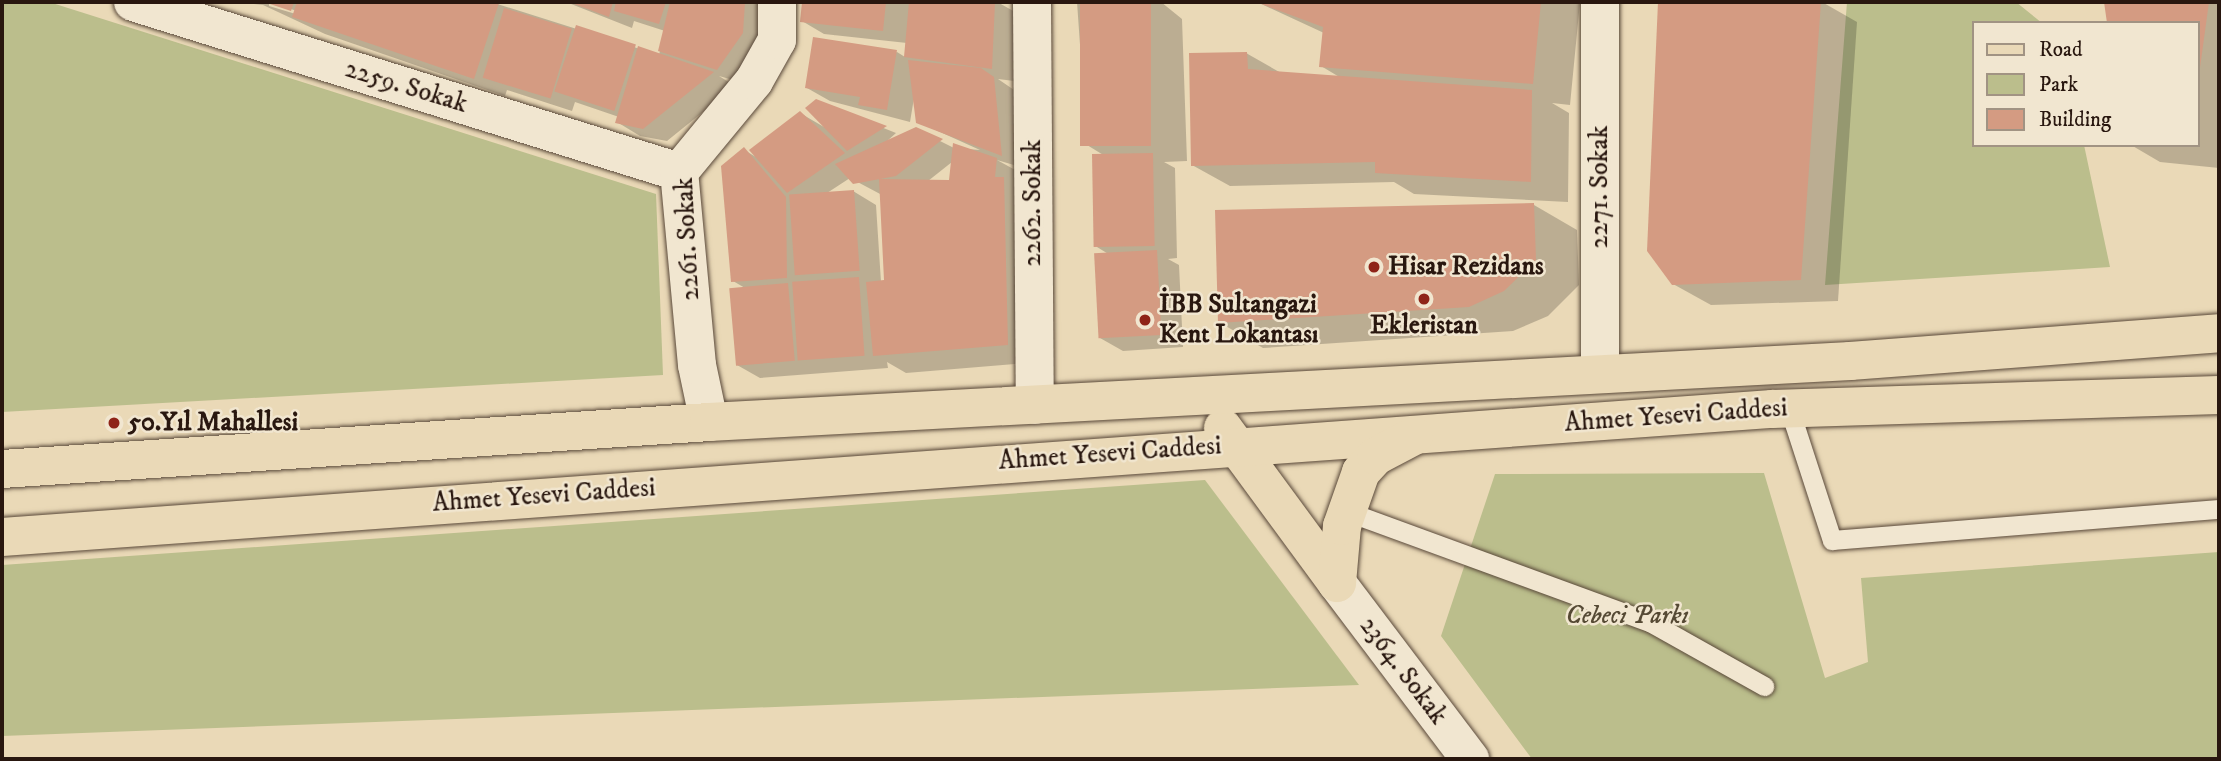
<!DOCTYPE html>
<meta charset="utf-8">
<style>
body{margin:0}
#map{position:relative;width:2221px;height:761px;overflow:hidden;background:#ead9b7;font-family:"IM FELL DW Pica",serif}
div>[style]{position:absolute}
.green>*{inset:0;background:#bbbe8c}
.shadow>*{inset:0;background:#0003}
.building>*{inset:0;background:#d49b82;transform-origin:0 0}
.roads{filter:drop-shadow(0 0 2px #594839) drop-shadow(0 0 2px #594839)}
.lane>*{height:19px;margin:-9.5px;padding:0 9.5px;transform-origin:9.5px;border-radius:9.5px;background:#f1e6d0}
.street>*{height:38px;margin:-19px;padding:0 19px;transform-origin:19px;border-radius:19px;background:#f1e6d0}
.secondary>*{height:38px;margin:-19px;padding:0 19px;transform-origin:19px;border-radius:19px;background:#f1e6d0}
.primary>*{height:38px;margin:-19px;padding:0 19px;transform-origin:19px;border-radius:19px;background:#ead9b7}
.dots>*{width:19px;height:19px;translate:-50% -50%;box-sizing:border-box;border:4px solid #f1e6d0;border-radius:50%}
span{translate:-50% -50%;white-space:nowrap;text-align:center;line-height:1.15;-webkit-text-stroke:5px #f1e6d0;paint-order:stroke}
.street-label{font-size:26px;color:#29170f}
.poi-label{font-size:26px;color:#29170f;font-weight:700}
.left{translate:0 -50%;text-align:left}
.park-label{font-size:26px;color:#554934;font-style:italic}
.frame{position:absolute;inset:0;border:4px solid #29170f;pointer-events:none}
.legend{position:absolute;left:1972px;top:21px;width:228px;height:126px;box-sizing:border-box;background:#f1e6d0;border:2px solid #a19383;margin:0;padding:9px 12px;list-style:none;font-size:21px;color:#29170f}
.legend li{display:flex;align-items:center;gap:14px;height:35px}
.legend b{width:35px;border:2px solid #a19383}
</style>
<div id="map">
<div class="green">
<i style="clip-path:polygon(2px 2px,49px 2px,656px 194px,663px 375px,2px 412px)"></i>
<i style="clip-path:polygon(1847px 2px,2016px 2px,2042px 23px,1974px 23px,1974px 145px,2084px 145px,2110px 267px,1825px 285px)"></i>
<i style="clip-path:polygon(1764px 473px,1825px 678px,1868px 662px,1861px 578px,2219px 552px,2219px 759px,1532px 759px,1441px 636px,1495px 474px)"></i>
<i style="clip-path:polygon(1205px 480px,1359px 685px,2px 736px,2px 565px)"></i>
</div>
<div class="shadow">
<i style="clip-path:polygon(evenodd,238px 2px,491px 2px,659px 55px,665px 31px,634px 21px,632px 28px,566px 2px,768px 2px,766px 47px,740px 82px,719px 76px,735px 86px,667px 141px,640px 136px,617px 122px,619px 117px,575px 102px,572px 111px,507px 90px,505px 96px,325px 34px,263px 5px,238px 2px,269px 2px,300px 12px,299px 15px,269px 6px,269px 2px)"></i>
<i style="clip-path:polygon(evenodd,804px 2px,1023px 2px,999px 3px,1017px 13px,1014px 81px,998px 79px,1017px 92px,1024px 168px,997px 160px,1028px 177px,1038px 362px,906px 373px,887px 362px,888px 368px,760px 378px,737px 365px,745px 288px,733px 281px,744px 150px,756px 157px,800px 113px,824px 127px,816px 101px,896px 133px,886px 142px,916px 129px,954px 148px,980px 150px,918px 122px,914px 98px,910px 122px,830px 101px,807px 88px,897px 52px,905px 57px,907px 43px,824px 34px,802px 21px,804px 2px,952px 162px,950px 182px,928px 181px,952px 162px,804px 2px,850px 178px,882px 195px,886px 282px,881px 282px,876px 205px,853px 191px,827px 193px,850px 178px)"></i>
<i style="clip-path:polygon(1077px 2px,1161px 2px,1182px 19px,1187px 161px,1164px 162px,1175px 168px,1177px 258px,1168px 259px,1179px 265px,1183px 347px,1123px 351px,1100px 338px,1110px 255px,1097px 247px,1105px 156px,1087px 145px)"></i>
<i style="clip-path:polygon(1257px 2px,1580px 2px,1570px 105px,1552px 103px,1569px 113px,1568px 202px,1414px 194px,1394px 182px,1230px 186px,1192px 165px,1246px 53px,1281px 73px,1341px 78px,1321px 66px,1324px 33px)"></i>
<i style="clip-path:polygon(1660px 2px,1822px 2px,1857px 22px,1838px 301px,1711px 305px,1673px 284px,1649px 250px)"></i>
<i style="clip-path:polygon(2106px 2px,2219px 2px,2219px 168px,2160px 162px,2131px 145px,2198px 145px,2198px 23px,2108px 23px)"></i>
<i style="clip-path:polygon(1534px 205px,1577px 230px,1579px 285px,1548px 316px,1513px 331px,1263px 348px,1219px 322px)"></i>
</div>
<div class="building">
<i style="clip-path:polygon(264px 2px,294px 2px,291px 11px)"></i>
<i style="clip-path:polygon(297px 2px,496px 2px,499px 3px,474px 79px,292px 17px)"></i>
<i style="clip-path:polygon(569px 2px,613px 2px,609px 17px)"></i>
<i style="clip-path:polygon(616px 2px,666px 2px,659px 24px,614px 11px)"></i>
<i style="clip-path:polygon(670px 2px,745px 2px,743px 33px,717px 70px,658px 51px)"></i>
<i style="clip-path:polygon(802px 2px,886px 2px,883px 31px,800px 22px)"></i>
<i style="clip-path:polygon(909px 2px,995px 2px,992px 69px,904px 57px)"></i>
<i style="left:1080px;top:2px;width:71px;height:144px"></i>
<i style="clip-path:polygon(1256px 2px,1541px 2px,1533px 84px,1319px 67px,1323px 27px)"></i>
<i style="clip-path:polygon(1658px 2px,1821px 2px,1801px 280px,1672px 285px,1647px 251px)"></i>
<i style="clip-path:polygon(2104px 2px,2209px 2px,2199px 75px,2198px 23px,2107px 23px)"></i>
<i style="left:504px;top:8px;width:71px;height:73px;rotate:17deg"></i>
<i style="left:576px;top:25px;width:63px;height:70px;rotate:18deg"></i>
<i style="clip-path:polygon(813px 37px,897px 50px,887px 110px,858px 105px,860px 97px,805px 88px)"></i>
<i style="clip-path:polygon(638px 46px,714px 72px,643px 129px,615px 123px)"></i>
<i style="clip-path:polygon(1247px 52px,1248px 69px,1532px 90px,1531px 182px,1375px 173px,1375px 162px,1191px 166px,1189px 53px)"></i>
<i style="clip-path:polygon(908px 60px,981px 68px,994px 77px,1002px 156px,916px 123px)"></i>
<i style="clip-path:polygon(816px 99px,887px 126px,847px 151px,805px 108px)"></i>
<i style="clip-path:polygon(800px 111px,845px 153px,787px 193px,749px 150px)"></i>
<i style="clip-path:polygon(916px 127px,943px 139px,896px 176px,853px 184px,835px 164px)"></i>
<i style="clip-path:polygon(953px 143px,997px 158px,995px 177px,1004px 177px,1008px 345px,873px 356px,866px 282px,884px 280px,879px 179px,949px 180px)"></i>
<i style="clip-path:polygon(744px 147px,786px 197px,787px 278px,731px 282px,721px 166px)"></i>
<i style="left:1153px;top:153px;width:93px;height:61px;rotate:89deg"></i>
<i style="left:854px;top:190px;width:81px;height:65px;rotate:86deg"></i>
<i style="clip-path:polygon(1534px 203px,1536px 260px,1504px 291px,1469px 307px,1218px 323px,1215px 210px)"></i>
<i style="left:1157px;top:250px;width:85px;height:63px;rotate:87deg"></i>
<i style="left:859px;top:277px;width:79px;height:67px;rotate:86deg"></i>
<i style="left:788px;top:283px;width:78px;height:59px;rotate:85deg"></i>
</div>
<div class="roads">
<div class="lane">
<i style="left:1789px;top:408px;width:139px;rotate:72deg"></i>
<i style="left:1832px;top:540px;width:388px;rotate:-4.6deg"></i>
<i style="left:1346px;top:511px;width:324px;rotate:20.1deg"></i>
<i style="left:1650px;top:622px;width:131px;rotate:29.3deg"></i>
</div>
<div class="street">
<i style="left:133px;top:2px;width:572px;rotate:17.29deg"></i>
<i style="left:1032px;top:2px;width:403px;rotate:89.6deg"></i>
<i style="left:709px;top:422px;width:58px;rotate:-101.9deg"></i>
<i style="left:697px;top:365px;width:194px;rotate:-95.3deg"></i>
<i style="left:679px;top:172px;width:118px;rotate:-50.5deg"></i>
<i style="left:754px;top:81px;width:47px;rotate:-60.7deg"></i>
<i style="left:777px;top:40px;width:38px;rotate:-90deg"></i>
</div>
<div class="secondary">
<i style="left:1600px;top:2px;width:371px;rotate:90deg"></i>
<i style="left:1337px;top:583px;width:221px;rotate:52.9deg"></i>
</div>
<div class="primary">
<i style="left:1223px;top:428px;width:192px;rotate:53.7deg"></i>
<i style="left:2px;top:469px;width:709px;rotate:-3.8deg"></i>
<i style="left:709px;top:422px;width:1143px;rotate:-3.06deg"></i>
<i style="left:1850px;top:361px;width:370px;rotate:-4.3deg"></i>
<i style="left:2px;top:537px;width:1775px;rotate:-4.14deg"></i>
<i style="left:1772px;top:409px;width:447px;rotate:-1.8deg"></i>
<i style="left:1337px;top:583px;width:57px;rotate:-85deg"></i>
<i style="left:1342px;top:526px;width:57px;rotate:-70.6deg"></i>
<i style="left:1361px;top:472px;width:22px;rotate:-47deg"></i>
<i style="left:1376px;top:456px;width:43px;rotate:-27.8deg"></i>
</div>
</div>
<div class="dots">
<i style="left:1374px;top:267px;background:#8f2418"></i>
<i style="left:1424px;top:299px;background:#8f2418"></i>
<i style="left:1145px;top:320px;background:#8f2418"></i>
<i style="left:114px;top:423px;background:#8f2418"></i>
</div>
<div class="street-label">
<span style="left:406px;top:87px;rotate:17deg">2259. Sokak</span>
<span style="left:1600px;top:187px;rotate:-90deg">2271. Sokak</span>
<span style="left:1033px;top:203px;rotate:-90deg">2262. Sokak</span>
<span style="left:688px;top:239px;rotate:-93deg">2261. Sokak</span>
<span style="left:1676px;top:416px;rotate:-4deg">Ahmet Yesevi Caddesi</span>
<span style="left:1110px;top:454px;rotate:-4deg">Ahmet Yesevi Caddesi</span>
<span style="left:544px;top:496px;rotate:-4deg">Ahmet Yesevi Caddesi</span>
<span style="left:1403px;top:671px;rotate:53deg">2364. Sokak</span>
</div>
<div class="poi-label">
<span class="left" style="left:1388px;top:267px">Hisar Rezidans</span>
<span class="left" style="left:1159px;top:320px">İBB Sultangazi<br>Kent Lokantası</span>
<span style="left:1424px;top:326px">Ekleristan</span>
<span class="left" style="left:128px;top:423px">50.Yıl Mahallesi</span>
</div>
<div class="park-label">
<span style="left:1627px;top:616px">Cebeci Parkı</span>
</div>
<div class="frame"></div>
<ul class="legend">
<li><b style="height:9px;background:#ead9b7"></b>Road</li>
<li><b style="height:19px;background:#bbbe8c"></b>Park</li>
<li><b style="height:19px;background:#d49b82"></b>Building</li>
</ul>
</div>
